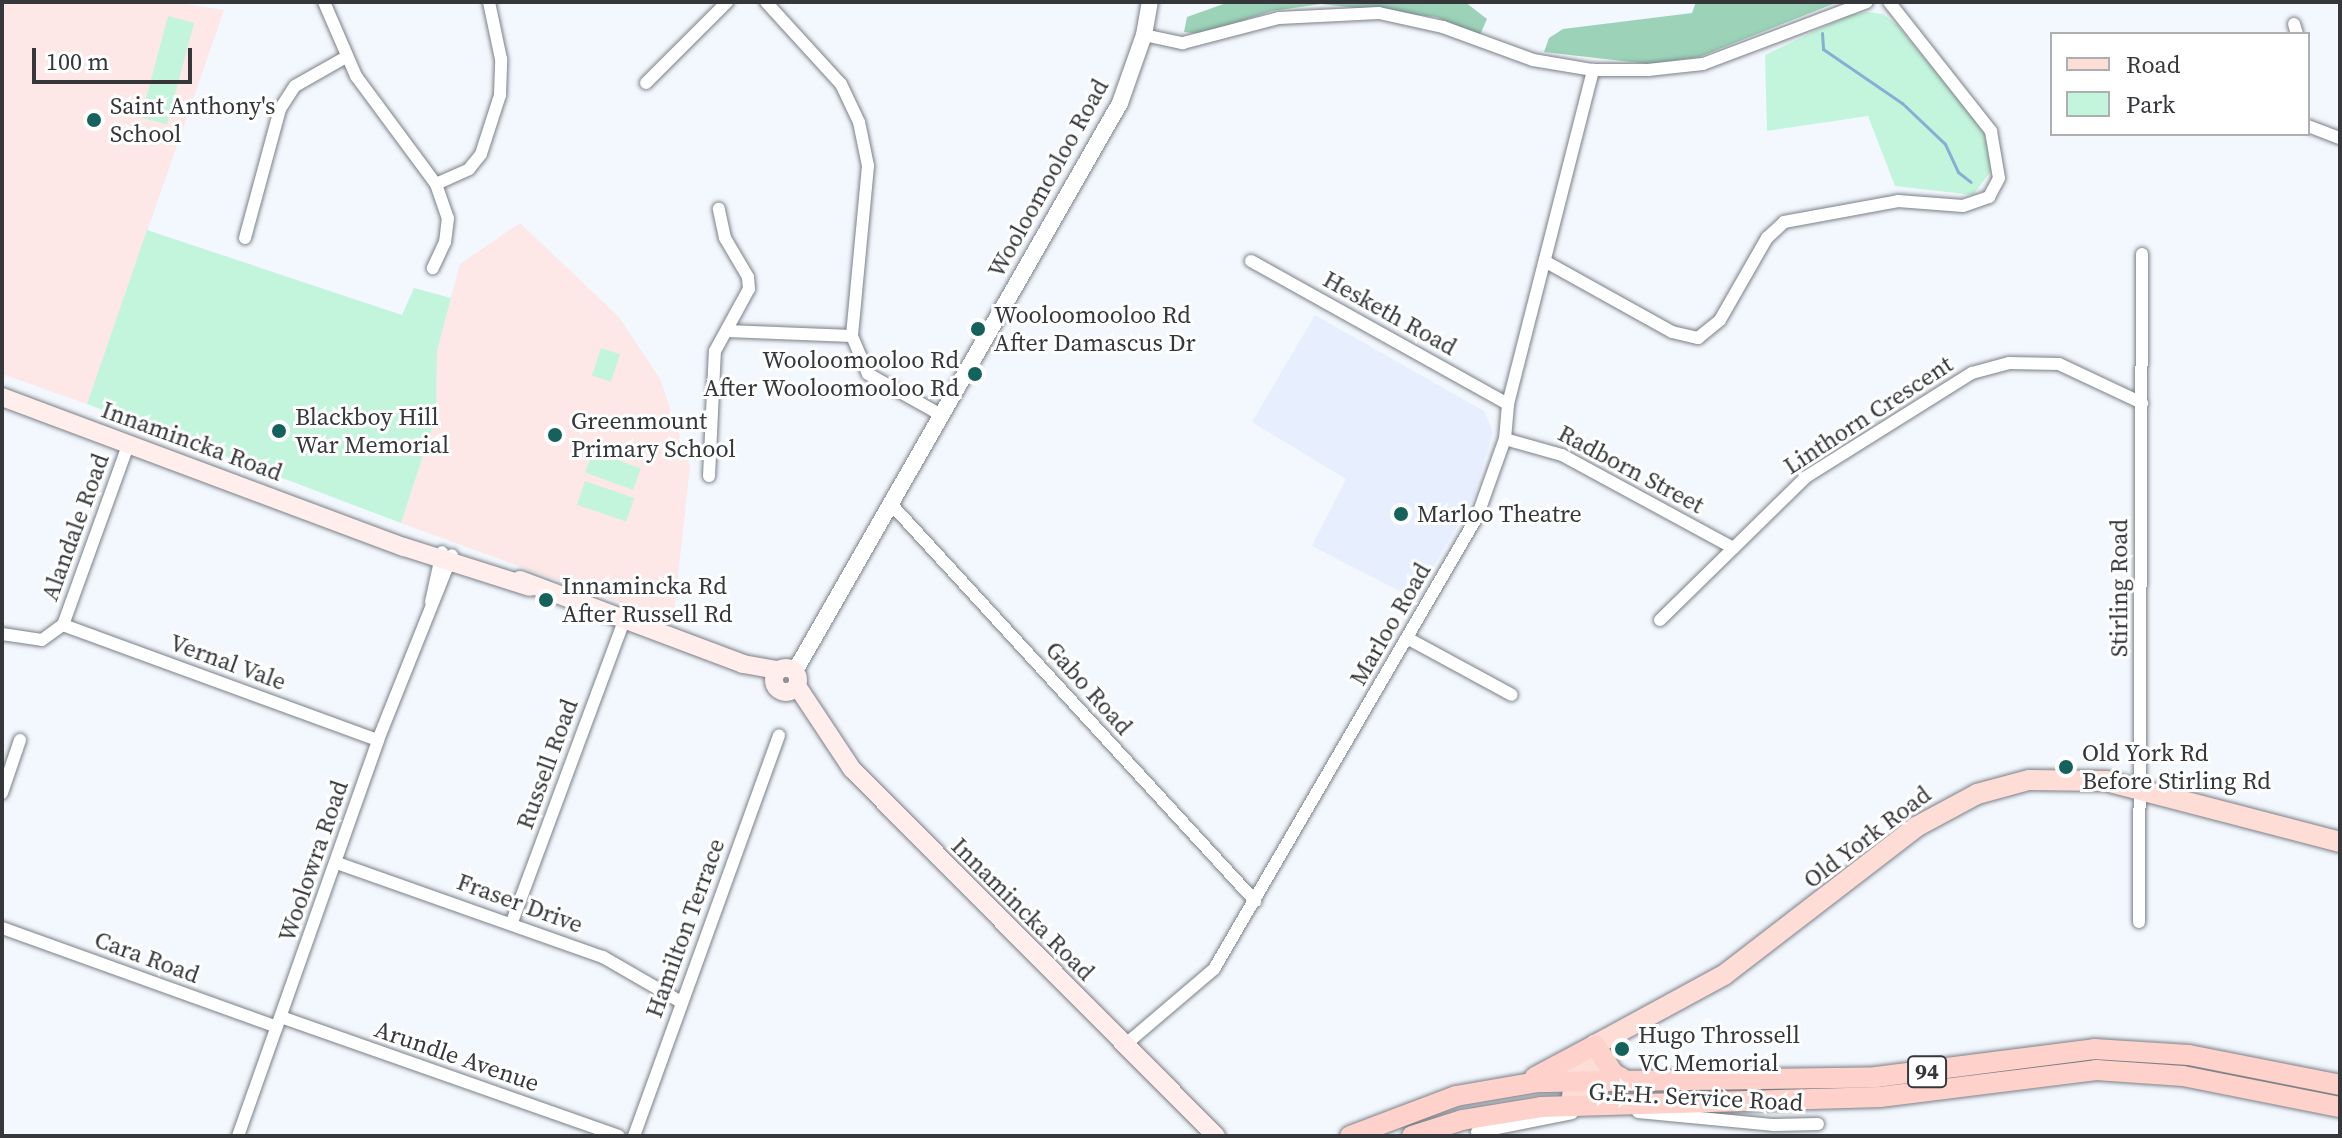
<!DOCTYPE html>
<style>
body{margin:0}
#map{position:relative;width:2342px;height:1138px;overflow:hidden;background:#f3f7fe;font-family:"Source Serif 4",serif}
div>[style]{position:absolute}
.built>*{inset:0;background:#e7efff}
.education>*{inset:0;background:#fde7e7}
.green>*{inset:0;background:#c3f5dd;transform-origin:0 0}
.forest>*{inset:0;background:#9bd2b8}
.stream>*{height:3px;margin:-1.5px;padding:0 1.5px;transform-origin:1.5px;border-radius:1.5px;background:#87afd3}
.roads{filter:drop-shadow(0 0 2px #7c8087) drop-shadow(0 0 2px #7c8087)}
.minor>*{height:12px;margin:-6px;padding:0 6px;transform-origin:6px;border-radius:6px;background:#fff}
.tertiary>*{height:16px;margin:-8px;padding:0 8px;transform-origin:8px;border-radius:8px;background:#fff}
.secondary>*{height:18px;margin:-9px;padding:0 9px;transform-origin:9px;border-radius:9px;background:#ffeeeb}
.secondary>.ring{margin:-9px;padding:0;box-sizing:content-box;background:none;border:18px solid #ffeeeb;border-radius:50%}
.primary>*{height:20px;margin:-10px;padding:0 10px;transform-origin:10px;border-radius:10px;background:#feddd7}
.trunk>*{height:20px;margin:-10px;padding:0 10px;transform-origin:10px;border-radius:10px;background:#fed2ca}
.dots>*{width:22px;height:22px;translate:-50% -50%;box-sizing:border-box;border:4px solid #fff;border-radius:50%}
span{translate:-50% -50%;white-space:nowrap;text-align:center;line-height:1.15;-webkit-text-stroke:6px #fff;paint-order:stroke}
.shield-label span{padding:2px 6px;background:#fff;border:2px solid;border-radius:6px;-webkit-text-stroke-width:0}
.shield-label{font-size:22px;color:#35373a;font-weight:700}
.poi-label{font-size:24px;color:#35373a}
.left{translate:0 -50%;text-align:left}
.right{translate:-100% -50%;text-align:right}
.street-label{font-size:24px;color:#35373a}
.frame{position:absolute;inset:0;border:4px solid #35373a;pointer-events:none}
.legend{position:absolute;left:2050px;top:32px;width:260px;height:104px;box-sizing:border-box;background:#fff;border:2px solid #aeafb0;margin:0;padding:10px 14px;list-style:none;font-size:24px;color:#35373a}
.legend li{display:flex;align-items:center;gap:16px;height:40px}
.legend b{width:40px;border:2px solid #aeafb0}
.scale{position:absolute;left:32px;top:48px;width:160px;height:36px;box-sizing:border-box;border:4px solid #35373a;border-top:0;padding-left:10px;font-size:24px;line-height:28px;white-space:nowrap;color:#35373a;-webkit-text-stroke:6px #fff;paint-order:stroke}
</style>
<div id="map">
<div class="built">
<i style="clip-path:polygon(1315px 315px,1484px 411px,1493px 432px,1473px 498px,1415px 599px,1312px 546px,1346px 479px,1252px 422px)"></i>
</div>
<div class="education">
<i style="clip-path:polygon(2px 2px,172px 2px,224px 10px,87px 404px,2px 374px)"></i>
<i style="clip-path:polygon(520px 223px,619px 317px,660px 379px,690px 466px,673px 622px,401px 523px,436px 416px,437px 351px,460px 264px)"></i>
</div>
<div class="green">
<i style="clip-path:polygon(1867px 12px,1883px 14px,1897px 25px,1983px 128px,1993px 168px,1973px 195px,1895px 186px,1868px 116px,1767px 131px,1765px 55px,1847px 16px)"></i>
<i style="left:168px;top:16px;width:27px;height:105px;rotate:15deg"></i>
<i style="clip-path:polygon(147px 230px,402px 315px,414px 288px,451px 298px,437px 351px,436px 416px,401px 523px,87px 404px)"></i>
<i style="left:601px;top:348px;width:20px;height:29px;rotate:18deg"></i>
<i style="left:593px;top:451px;width:51px;height:23px;rotate:20deg"></i>
<i style="left:585px;top:481px;width:52px;height:25px;rotate:19deg"></i>
</div>
<div class="forest">
<i style="clip-path:polygon(1229px 2px,1465px 2px,1487px 19px,1480px 35px,1436px 17px,1321px 4px,1272px 11px,1201px 34px,1184px 32px,1187px 17px)"></i>
<i style="clip-path:polygon(1696px 2px,1838px 2px,1699px 57px,1649px 64px,1544px 52px,1549px 38px,1563px 29px,1692px 13px)"></i>
</div>
<div class="stream">
<i style="left:1822px;top:33px;width:16px;rotate:86deg"></i>
<i style="left:1823px;top:49px;width:96px;rotate:34.4deg"></i>
<i style="left:1902px;top:103px;width:59px;rotate:43.6deg"></i>
<i style="left:1945px;top:144px;width:31px;rotate:65deg"></i>
<i style="left:1958px;top:172px;width:16px;rotate:38deg"></i>
</div>
<div class="roads">
<div class="minor">
<i style="left:324px;top:2px;width:81px;rotate:66.6deg"></i>
<i style="left:356px;top:76px;width:134px;rotate:53.5deg"></i>
<i style="left:436px;top:184px;width:36px;rotate:71deg"></i>
<i style="left:448px;top:218px;width:24px;rotate:97deg"></i>
<i style="left:445px;top:242px;width:29px;rotate:115deg"></i>
<i style="left:766px;top:2px;width:111px;rotate:47.6deg"></i>
<i style="left:841px;top:84px;width:42px;rotate:64.7deg"></i>
<i style="left:859px;top:122px;width:45px;rotate:78.4deg"></i>
<i style="left:868px;top:166px;width:171px;rotate:95.4deg"></i>
<i style="left:852px;top:336px;width:41px;rotate:67.2deg"></i>
<i style="left:868px;top:374px;width:84px;rotate:29.3deg"></i>
<i style="left:2294px;top:24px;width:10px;rotate:73deg"></i>
<i style="left:1144px;top:35px;width:40px;rotate:12deg"></i>
<i style="left:1183px;top:43px;width:99px;rotate:-14.6deg"></i>
<i style="left:1279px;top:18px;width:100px;rotate:-2.9deg"></i>
<i style="left:1379px;top:13px;width:66px;rotate:12.3deg"></i>
<i style="left:1443px;top:27px;width:96px;rotate:20.1deg"></i>
<i style="left:1533px;top:60px;width:61px;rotate:9.5deg"></i>
<i style="left:1593px;top:70px;width:55px"></i>
<i style="left:1648px;top:70px;width:55px;rotate:-6.2deg"></i>
<i style="left:1703px;top:64px;width:175px;rotate:-20.7deg"></i>
<i style="left:646px;top:83px;width:115px;rotate:-45deg"></i>
<i style="left:2308px;top:126px;width:34px;rotate:21deg"></i>
<i style="left:436px;top:184px;width:36px;rotate:-24deg"></i>
<i style="left:469px;top:169px;width:19px;rotate:-51deg"></i>
<i style="left:481px;top:154px;width:62px;rotate:-72.1deg"></i>
<i style="left:500px;top:95px;width:36px;rotate:-88deg"></i>
<i style="left:501px;top:59px;width:58px;rotate:-101.9deg"></i>
<i style="left:245px;top:238px;width:134px;rotate:-74.8deg"></i>
<i style="left:280px;top:109px;width:27px;rotate:-57deg"></i>
<i style="left:295px;top:86px;width:59px;rotate:-29.6deg"></i>
<i style="left:1251px;top:261px;width:294px;rotate:29.1deg"></i>
<i style="left:1548px;top:263px;width:142px;rotate:29.1deg"></i>
<i style="left:1672px;top:332px;width:27px;rotate:13deg"></i>
<i style="left:1698px;top:338px;width:28px;rotate:-39deg"></i>
<i style="left:1720px;top:320px;width:95px;rotate:-60.2deg"></i>
<i style="left:1767px;top:238px;width:23px;rotate:-43deg"></i>
<i style="left:1784px;top:222px;width:116px;rotate:-10.4deg"></i>
<i style="left:1898px;top:201px;width:65px;rotate:4.4deg"></i>
<i style="left:1963px;top:206px;width:28px;rotate:-19deg"></i>
<i style="left:1989px;top:197px;width:21px;rotate:-62deg"></i>
<i style="left:1999px;top:178px;width:48px;rotate:-99.7deg"></i>
<i style="left:1991px;top:131px;width:164px;rotate:-128.3deg"></i>
<i style="left:727px;top:331px;width:125px;rotate:2.3deg"></i>
<i style="left:1505px;top:439px;width:59px;rotate:15.7deg"></i>
<i style="left:1562px;top:455px;width:195px;rotate:28.5deg"></i>
<i style="left:709px;top:476px;width:125px;rotate:-87.3deg"></i>
<i style="left:715px;top:351px;width:71px;rotate:-61.3deg"></i>
<i style="left:749px;top:289px;width:12px;rotate:-95deg"></i>
<i style="left:748px;top:277px;width:45px;rotate:-120.5deg"></i>
<i style="left:725px;top:238px;width:30px;rotate:-102deg"></i>
<i style="left:891px;top:504px;width:539px;rotate:47.48deg"></i>
<i style="left:431px;top:602px;width:51px;rotate:-77.6deg"></i>
<i style="left:1660px;top:620px;width:204px;rotate:-44.4deg"></i>
<i style="left:1806px;top:477px;width:196px;rotate:-32.1deg"></i>
<i style="left:1972px;top:373px;width:38px;rotate:-15deg"></i>
<i style="left:2009px;top:363px;width:50px;rotate:1.1deg"></i>
<i style="left:2059px;top:364px;width:92px;rotate:25.2deg"></i>
<i style="left:63px;top:625px;width:335px;rotate:20.1deg"></i>
<i style="left:63px;top:625px;width:191px;rotate:-70.1deg"></i>
<i style="left:2px;top:634px;width:40px;rotate:8.5deg"></i>
<i style="left:42px;top:640px;width:26px;rotate:-36deg"></i>
<i style="left:1407px;top:638px;width:119px;rotate:28.5deg"></i>
<i style="left:2px;top:793px;width:56px;rotate:-71.2deg"></i>
<i style="left:337px;top:863px;width:282px;rotate:19.5deg"></i>
<i style="left:603px;top:957px;width:90px;rotate:30deg"></i>
<i style="left:512px;top:922px;width:321px;rotate:-69.6deg"></i>
<i style="left:2139px;top:922px;width:668px;rotate:-89.74deg"></i>
<i style="left:2px;top:928px;width:292px;rotate:19.8deg"></i>
<i style="left:281px;top:1017px;width:358px;rotate:19.4deg"></i>
<i style="left:1126px;top:1044px;width:116px;rotate:-40.4deg"></i>
<i style="left:1214px;top:969px;width:523px;rotate:-59.81deg"></i>
<i style="left:1477px;top:517px;width:83px;rotate:-70.3deg"></i>
<i style="left:1505px;top:439px;width:35px;rotate:-85deg"></i>
<i style="left:1508px;top:404px;width:345px;rotate:-75.7deg"></i>
<i style="left:1638px;top:1112px;width:137px;rotate:5.5deg"></i>
<i style="left:1774px;top:1125px;width:44px;rotate:-1.3deg"></i>
<i style="left:1477px;top:1132px;width:97px;rotate:-11.3deg"></i>
<i style="left:238px;top:1136px;width:420px;rotate:-70.5deg"></i>
<i style="left:378px;top:740px;width:199px;rotate:-68.2deg"></i>
<i style="left:634px;top:1136px;width:426px;rotate:-70.1deg"></i>
</div>
<div class="tertiary">
<i style="left:795px;top:671px;width:654px;rotate:-60.22deg"></i>
<i style="left:1120px;top:103px;width:72px;rotate:-70.6deg"></i>
<i style="left:1144px;top:35px;width:34px;rotate:-80deg"></i>
</div>
<div class="secondary">
<i style="left:2px;top:397px;width:429px;rotate:20.5deg"></i>
<i style="left:404px;top:547px;width:132px;rotate:17.6deg"></i>
<i style="left:520px;top:580px;width:238px;rotate:20.6deg"></i>
<i style="left:743px;top:664px;width:36px;rotate:10deg"></i>
<i class="ring" style="left:774px;top:668px;width:6px;height:6px"></i>
<i style="left:797px;top:686px;width:100px;rotate:56.5deg"></i>
<i style="left:852px;top:769px;width:517px;rotate:45.24deg"></i>
</div>
<div class="primary">
<i style="left:1571px;top:1104px;width:42px;rotate:-81.9deg"></i>
<i style="left:1577px;top:1062px;width:25px;rotate:-43deg"></i>
<i style="left:1595px;top:1045px;width:147px;rotate:-28.5deg"></i>
<i style="left:1724px;top:975px;width:242px;rotate:-37.6deg"></i>
<i style="left:1916px;top:827px;width:69px;rotate:-28.4deg"></i>
<i style="left:1977px;top:794px;width:54px;rotate:-15.1deg"></i>
<i style="left:2029px;top:780px;width:77px;rotate:0.7deg"></i>
<i style="left:2106px;top:781px;width:242px;rotate:14.6deg"></i>
<i style="left:1587px;top:1104px;width:60px;rotate:-82.3deg"></i>
</div>
<div class="trunk">
<i style="left:1535px;top:1077px;width:68px;rotate:-28.1deg"></i>
<i style="left:1595px;top:1045px;width:33px;rotate:57deg"></i>
<i style="left:1613px;top:1073px;width:12px;rotate:31deg"></i>
<i style="left:1350px;top:1136px;width:113px;rotate:-20.7deg"></i>
<i style="left:1456px;top:1096px;width:82px;rotate:-9.8deg"></i>
<i style="left:1537px;top:1082px;width:339px;rotate:-0.8deg"></i>
<i style="left:1876px;top:1077px;width:220px;rotate:-7.3deg"></i>
<i style="left:2094px;top:1049px;width:95px;rotate:3.6deg"></i>
<i style="left:2189px;top:1055px;width:154px;rotate:11.2deg"></i>
<i style="left:1412px;top:1136px;width:52px;rotate:-17.7deg"></i>
<i style="left:1462px;top:1120px;width:80px;rotate:-9.3deg"></i>
<i style="left:1541px;top:1107px;width:339px;rotate:-1.7deg"></i>
<i style="left:1880px;top:1097px;width:218px;rotate:-7.1deg"></i>
<i style="left:2096px;top:1070px;width:87px;rotate:3.9deg"></i>
<i style="left:2183px;top:1076px;width:160px;rotate:11.2deg"></i>
</div>
</div>
<div class="dots">
<i style="left:94px;top:120px;background:#15625c"></i>
<i style="left:978px;top:329px;background:#15625c"></i>
<i style="left:975px;top:374px;background:#15625c"></i>
<i style="left:279px;top:431px;background:#15625c"></i>
<i style="left:555px;top:435px;background:#15625c"></i>
<i style="left:1401px;top:514px;background:#15625c"></i>
<i style="left:546px;top:600px;background:#15625c"></i>
<i style="left:2066px;top:767px;background:#15625c"></i>
<i style="left:1622px;top:1049px;background:#15625c"></i>
</div>
<div class="shield-label">
<span style="left:1927px;top:1072px">94</span>
</div>
<div class="poi-label">
<span class="left" style="left:110px;top:120px">Saint Anthony's<br>School</span>
<span class="left" style="left:994px;top:329px">Wooloomooloo Rd<br>After Damascus Dr</span>
<span class="right" style="left:959px;top:374px">Wooloomooloo Rd<br>After Wooloomooloo Rd</span>
<span class="left" style="left:295px;top:431px">Blackboy Hill<br>War Memorial</span>
<span class="left" style="left:571px;top:435px">Greenmount<br>Primary School</span>
<span class="left" style="left:1417px;top:514px">Marloo Theatre</span>
<span class="left" style="left:562px;top:600px">Innamincka Rd<br>After Russell Rd</span>
<span class="left" style="left:2082px;top:767px">Old York Rd<br>Before Stirling Rd</span>
<span class="left" style="left:1638px;top:1049px">Hugo Throssell<br>VC Memorial</span>
</div>
<div class="street-label">
<span style="left:1048px;top:178px;rotate:-61deg">Wooloomooloo Road</span>
<span style="left:1390px;top:313px;rotate:29deg">Hesketh Road</span>
<span style="left:1868px;top:415px;rotate:-33deg">Linthorn Crescent</span>
<span style="left:192px;top:441px;rotate:20deg">Innamincka Road</span>
<span style="left:1631px;top:469px;rotate:28deg">Radborn Street</span>
<span style="left:75px;top:527px;rotate:-70deg">Alandale Road</span>
<span style="left:2119px;top:588px;rotate:-90deg">Stirling Road</span>
<span style="left:1390px;top:624px;rotate:-60deg">Marloo Road</span>
<span style="left:228px;top:662px;rotate:20deg">Vernal Vale</span>
<span style="left:1089px;top:688px;rotate:48deg">Gabo Road</span>
<span style="left:547px;top:764px;rotate:-70deg">Russell Road</span>
<span style="left:1867px;top:837px;rotate:-37deg">Old York Road</span>
<span style="left:313px;top:861px;rotate:-71deg">Woolowra Road</span>
<span style="left:520px;top:903px;rotate:20deg">Fraser Drive</span>
<span style="left:1023px;top:909px;rotate:45deg">Innamincka Road</span>
<span style="left:685px;top:928px;rotate:-70deg">Hamilton Terrace</span>
<span style="left:147px;top:957px;rotate:20deg">Cara Road</span>
<span style="left:457px;top:1056px;rotate:19deg">Arundle Avenue</span>
<span style="left:1696px;top:1097px;rotate:3deg">G.E.H. Service Road</span>
</div>
<div class="frame"></div>
<ul class="legend">
<li><b style="height:10px;background:#feddd7"></b>Road</li>
<li><b style="height:22px;background:#c3f5dd"></b>Park</li>
</ul>
<div class="scale">100 m</div>
</div>
